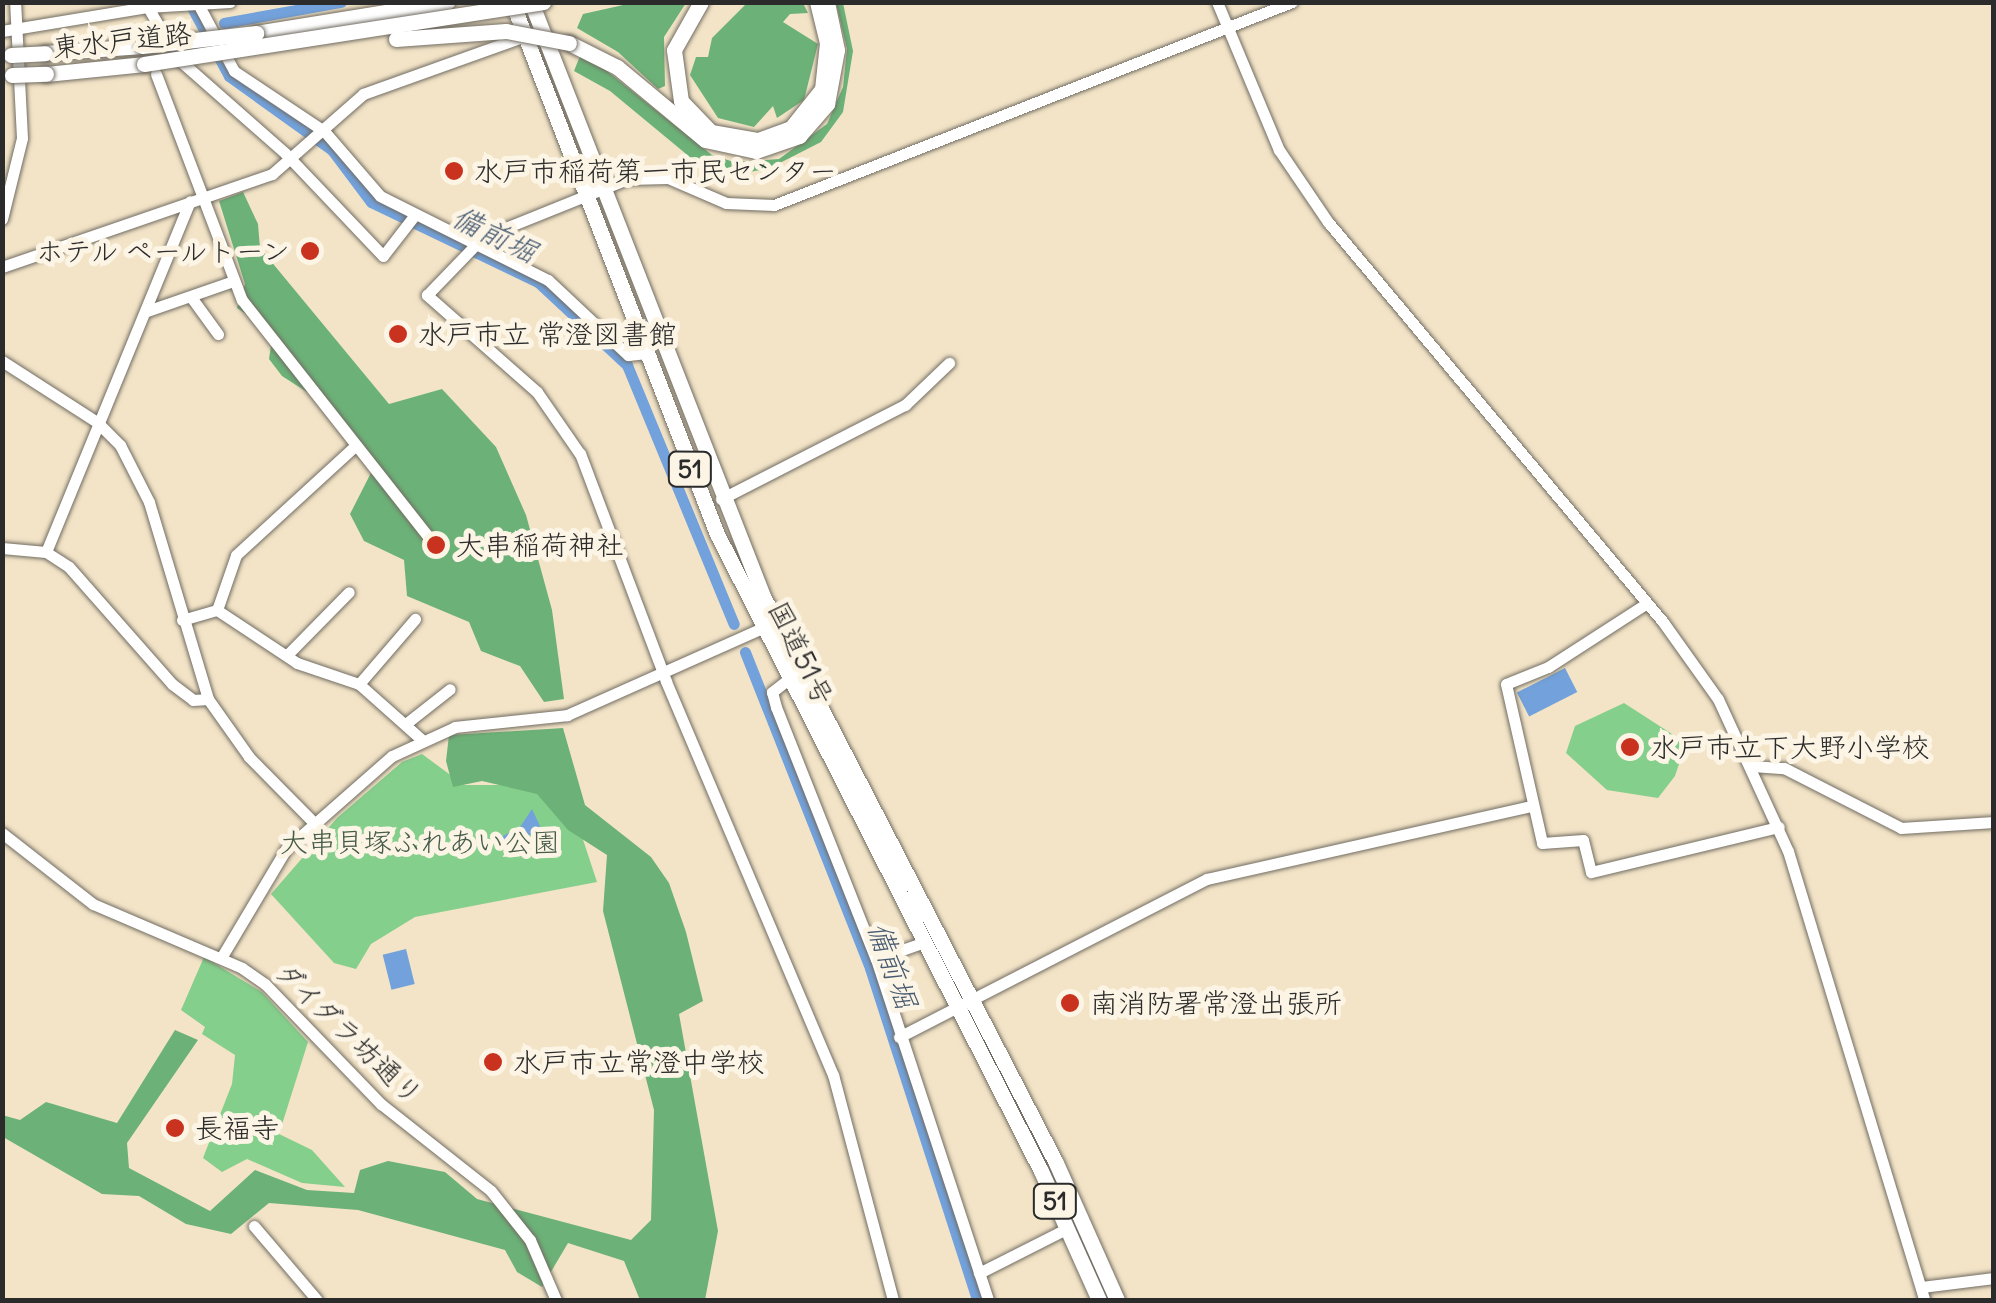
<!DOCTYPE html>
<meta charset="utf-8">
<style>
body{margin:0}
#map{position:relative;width:1996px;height:1303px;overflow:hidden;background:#f3e4c7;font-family:Delius,"Klee One",sans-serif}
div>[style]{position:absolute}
.green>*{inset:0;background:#85cf8c}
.forest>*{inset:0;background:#6cb278}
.water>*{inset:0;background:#72a1db;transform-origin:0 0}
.canal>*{height:11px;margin:-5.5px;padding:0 5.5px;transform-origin:5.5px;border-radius:5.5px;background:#72a1db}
.roads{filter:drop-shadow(0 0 2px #716c62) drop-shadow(0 0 2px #716c62)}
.minor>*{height:11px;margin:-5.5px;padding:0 5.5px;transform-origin:5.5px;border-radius:5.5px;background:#fff}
.highway>*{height:15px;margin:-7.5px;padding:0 7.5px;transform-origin:7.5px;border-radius:7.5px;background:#fff}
.bridges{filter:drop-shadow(0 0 2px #716c62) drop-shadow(0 0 2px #716c62)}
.highway-bridge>*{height:15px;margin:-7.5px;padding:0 7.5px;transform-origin:7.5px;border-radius:7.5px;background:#fff}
.dots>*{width:28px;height:28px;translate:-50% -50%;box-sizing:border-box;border:5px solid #fcf5e5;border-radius:50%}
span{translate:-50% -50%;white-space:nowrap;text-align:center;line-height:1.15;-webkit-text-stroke:10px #fcf5e5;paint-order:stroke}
.shield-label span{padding:2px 8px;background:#fcf5e5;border:2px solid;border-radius:8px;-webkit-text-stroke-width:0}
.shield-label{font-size:25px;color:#2b2b2b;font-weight:700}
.street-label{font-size:28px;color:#2b2b2b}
.poi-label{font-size:28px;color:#2b2b2b}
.left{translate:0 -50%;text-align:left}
.right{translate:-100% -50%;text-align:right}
.park-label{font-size:28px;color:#465c48}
.water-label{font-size:30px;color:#475a71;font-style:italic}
.frame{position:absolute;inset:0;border:5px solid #2b2b2b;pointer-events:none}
</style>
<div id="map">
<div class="green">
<i style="clip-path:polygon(1624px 703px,1686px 743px,1675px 776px,1658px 798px,1607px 790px,1566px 753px,1575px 726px)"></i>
<i style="clip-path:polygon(422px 754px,464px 785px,565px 785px,597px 882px,415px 917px,371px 944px,356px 969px,334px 963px,271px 894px,337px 818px,402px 762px)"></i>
<i style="clip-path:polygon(204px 957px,262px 992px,308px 1042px,279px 1134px,312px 1150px,345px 1187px,302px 1183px,247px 1159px,222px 1172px,203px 1158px,232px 1084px,235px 1055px,202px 1034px,205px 1027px,181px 1010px)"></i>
</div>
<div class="forest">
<i style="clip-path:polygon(632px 3px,686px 3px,664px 37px,665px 86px,658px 89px,618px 52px,577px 28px,583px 14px)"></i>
<i style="clip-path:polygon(803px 3px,808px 13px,790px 14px,783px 22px,818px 44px,804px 100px,777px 118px,773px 106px,754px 127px,718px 118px,690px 75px,696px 57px,708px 57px,712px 38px,746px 4px)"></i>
<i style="clip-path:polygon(836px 3px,843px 3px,853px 51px,843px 112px,821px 142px,770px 168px,744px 173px,691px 158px,610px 91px,574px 71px,580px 56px,597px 63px,712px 155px,734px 162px,779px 159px,827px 124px,843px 87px,847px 49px)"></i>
<i style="clip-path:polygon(243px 192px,258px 224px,260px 248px,389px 404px,442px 389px,496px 447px,526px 515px,552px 610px,564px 699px,544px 702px,520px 666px,481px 651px,469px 622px,407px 596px,404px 560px,364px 541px,350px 514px,376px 463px,330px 407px,282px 376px,269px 359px,273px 332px,237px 308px,245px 284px,219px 201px)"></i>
<i style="clip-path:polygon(563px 728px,585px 805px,651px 857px,669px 883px,686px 932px,703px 1001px,679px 1014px,718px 1231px,705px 1300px,640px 1300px,624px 1261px,568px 1243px,542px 1287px,517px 1272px,505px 1250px,358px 1210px,269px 1203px,231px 1234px,186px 1224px,139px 1196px,102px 1194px,3px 1137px,2px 1115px,20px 1120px,46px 1102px,117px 1123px,175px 1030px,198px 1040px,127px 1143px,129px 1168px,210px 1211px,255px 1170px,307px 1190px,354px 1193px,360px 1170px,388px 1161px,445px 1172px,477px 1199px,631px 1240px,651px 1220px,654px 1110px,603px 911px,607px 855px,568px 830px,537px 794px,482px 781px,453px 787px,446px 761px,449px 735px)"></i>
</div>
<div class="water">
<i style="left:1565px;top:668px;width:27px;height:54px;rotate:63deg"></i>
<i style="clip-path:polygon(532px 809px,540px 826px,517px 846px,503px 848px,501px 837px,520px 827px)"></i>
<i style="left:406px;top:949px;width:36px;height:24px;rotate:76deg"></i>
</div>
<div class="canal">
<i style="left:189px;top:2px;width:84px;rotate:61.6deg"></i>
<i style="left:229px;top:76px;width:127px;rotate:35.7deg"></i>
<i style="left:332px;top:150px;width:65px;rotate:53.1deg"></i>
<i style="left:371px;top:202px;width:185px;rotate:25.6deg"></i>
<i style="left:538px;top:282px;width:122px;rotate:43deg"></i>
<i style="left:627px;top:365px;width:280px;rotate:67.6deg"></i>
<i style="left:224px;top:23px;width:119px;rotate:-10.2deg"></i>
<i style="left:745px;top:652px;width:340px;rotate:68.4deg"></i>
<i style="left:870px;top:968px;width:349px;rotate:72.1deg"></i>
</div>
<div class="roads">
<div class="minor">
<i style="left:145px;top:2px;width:64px;rotate:60.3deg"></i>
<i style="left:177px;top:58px;width:144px;rotate:41.3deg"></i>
<i style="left:285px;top:153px;width:142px;rotate:46.4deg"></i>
<i style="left:383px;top:256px;width:51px;rotate:-52.2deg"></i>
<i style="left:197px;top:2px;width:78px;rotate:61.8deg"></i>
<i style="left:234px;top:71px;width:110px;rotate:33.8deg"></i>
<i style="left:325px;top:132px;width:84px;rotate:49.3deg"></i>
<i style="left:380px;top:196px;width:188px;rotate:26.6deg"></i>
<i style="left:548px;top:280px;width:110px;rotate:43.2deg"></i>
<i style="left:628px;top:355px;width:19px;rotate:-6deg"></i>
<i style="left:1217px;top:2px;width:160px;rotate:67.3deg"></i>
<i style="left:1279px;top:150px;width:87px;rotate:55.8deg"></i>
<i style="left:1328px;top:222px;width:522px;rotate:50.05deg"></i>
<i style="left:1663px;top:622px;width:95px;rotate:54.5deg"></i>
<i style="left:1718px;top:699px;width:167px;rotate:65.3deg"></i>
<i style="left:1788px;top:851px;width:469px;rotate:73.1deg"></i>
<i style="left:2px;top:31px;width:147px;rotate:-9.4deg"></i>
<i style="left:147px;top:7px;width:83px;rotate:-3.4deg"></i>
<i style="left:156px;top:74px;width:242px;rotate:69.2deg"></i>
<i style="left:242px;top:300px;width:305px;rotate:51.8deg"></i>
<i style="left:2px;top:219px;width:83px;rotate:-76.1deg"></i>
<i style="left:22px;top:138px;width:136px;rotate:-92.9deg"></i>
<i style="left:2px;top:267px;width:286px;rotate:-19deg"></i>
<i style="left:272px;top:174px;width:121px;rotate:-41.3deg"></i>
<i style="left:363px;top:94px;width:172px;rotate:-19.7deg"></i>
<i style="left:191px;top:297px;width:46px;rotate:53.9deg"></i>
<i style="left:147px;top:311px;width:91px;rotate:-19.2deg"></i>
<i style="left:2px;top:361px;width:113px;rotate:32.7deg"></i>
<i style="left:97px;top:422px;width:33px;rotate:45deg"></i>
<i style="left:120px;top:445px;width:64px;rotate:63deg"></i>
<i style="left:149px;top:502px;width:206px;rotate:73.3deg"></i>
<i style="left:208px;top:699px;width:71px;rotate:54.7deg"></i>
<i style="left:249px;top:757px;width:93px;rotate:45.4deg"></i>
<i style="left:721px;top:499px;width:207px;rotate:-27.1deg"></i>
<i style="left:905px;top:405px;width:61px;rotate:-43.7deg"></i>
<i style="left:2px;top:548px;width:44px;rotate:5.2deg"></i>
<i style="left:46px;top:552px;width:27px;rotate:33deg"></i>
<i style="left:69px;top:567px;width:156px;rotate:48.6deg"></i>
<i style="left:172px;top:684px;width:26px;rotate:37deg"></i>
<i style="left:193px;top:700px;width:15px;rotate:-4deg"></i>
<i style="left:46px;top:552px;width:379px;rotate:-67.7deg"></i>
<i style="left:1644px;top:605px;width:114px;rotate:147.1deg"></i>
<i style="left:1548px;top:667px;width:45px;rotate:158deg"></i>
<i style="left:1506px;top:684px;width:163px;rotate:77.2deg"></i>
<i style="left:1542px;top:843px;width:41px;rotate:-4.2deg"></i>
<i style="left:1583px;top:840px;width:33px;rotate:76deg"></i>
<i style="left:1591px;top:872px;width:193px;rotate:-13.5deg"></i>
<i style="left:217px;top:610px;width:58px;rotate:-70.9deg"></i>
<i style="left:236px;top:555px;width:161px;rotate:-42.5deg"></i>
<i style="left:182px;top:620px;width:36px;rotate:-16deg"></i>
<i style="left:217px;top:610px;width:96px;rotate:33.5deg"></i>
<i style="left:297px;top:663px;width:65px;rotate:18.7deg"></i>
<i style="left:359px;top:684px;width:83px;rotate:41.6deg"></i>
<i style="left:287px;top:655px;width:88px;rotate:-45.5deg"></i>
<i style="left:786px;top:681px;width:18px;rotate:142deg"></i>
<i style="left:772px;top:692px;width:16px;rotate:75deg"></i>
<i style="left:776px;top:707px;width:271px;rotate:68.4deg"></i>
<i style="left:876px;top:959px;width:359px;rotate:71.8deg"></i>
<i style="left:359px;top:684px;width:86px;rotate:-49.3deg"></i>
<i style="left:408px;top:722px;width:53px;rotate:-38.2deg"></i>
<i style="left:1752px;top:766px;width:32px;rotate:4deg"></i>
<i style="left:1784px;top:768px;width:131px;rotate:27.1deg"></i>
<i style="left:1901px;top:828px;width:93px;rotate:-3.7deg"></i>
<i style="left:2px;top:833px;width:115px;rotate:38deg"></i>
<i style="left:93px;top:904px;width:162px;rotate:23.2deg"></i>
<i style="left:242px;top:968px;width:28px;rotate:35deg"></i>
<i style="left:265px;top:984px;width:167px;rotate:46deg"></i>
<i style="left:381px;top:1104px;width:140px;rotate:38.3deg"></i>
<i style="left:491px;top:1191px;width:63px;rotate:51.5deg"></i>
<i style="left:530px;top:1240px;width:65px;rotate:66.6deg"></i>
<i style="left:221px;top:958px;width:127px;rotate:-59.2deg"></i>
<i style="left:286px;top:849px;width:141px;rotate:-41.3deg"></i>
<i style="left:392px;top:756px;width:69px;rotate:-24.7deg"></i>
<i style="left:455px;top:727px;width:113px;rotate:-6.1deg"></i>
<i style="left:567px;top:715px;width:223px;rotate:-24deg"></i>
<i style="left:876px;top:959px;width:49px;rotate:-19.2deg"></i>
<i style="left:899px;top:1037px;width:346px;rotate:-27.2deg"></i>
<i style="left:1207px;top:879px;width:333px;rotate:-12.7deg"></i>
<i style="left:254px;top:1226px;width:97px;rotate:49.6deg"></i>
<i style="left:979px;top:1273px;width:100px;rotate:-26.8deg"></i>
<i style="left:1921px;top:1287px;width:74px;rotate:-7deg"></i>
<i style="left:893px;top:1300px;width:233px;rotate:-104.9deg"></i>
<i style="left:833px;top:1075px;width:428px;rotate:-113deg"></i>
<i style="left:666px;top:681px;width:243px;rotate:-110.7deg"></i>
<i style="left:580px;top:454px;width:75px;rotate:-124.7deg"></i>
<i style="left:537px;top:392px;width:147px;rotate:-138.6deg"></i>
<i style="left:427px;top:295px;width:81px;rotate:-46deg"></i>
<i style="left:483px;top:237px;width:155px;rotate:-21.9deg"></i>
<i style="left:627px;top:179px;width:41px;rotate:-1.4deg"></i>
<i style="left:668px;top:178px;width:63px;rotate:23.3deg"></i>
<i style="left:726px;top:203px;width:48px;rotate:2.4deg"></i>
<i style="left:774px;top:205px;width:556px;rotate:-21.4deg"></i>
</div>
<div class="highway">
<i style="left:512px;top:2px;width:570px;rotate:68.93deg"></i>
<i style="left:717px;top:534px;width:715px;rotate:63.04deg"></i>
<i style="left:1041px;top:1171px;width:141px;rotate:65.8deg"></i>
<i style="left:531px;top:2px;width:638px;rotate:68.67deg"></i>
<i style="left:763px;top:596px;width:638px;rotate:62.67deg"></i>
<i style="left:1056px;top:1163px;width:150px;rotate:66deg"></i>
<i style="left:701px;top:2px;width:55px;rotate:119.4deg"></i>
<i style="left:674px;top:50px;width:51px;rotate:82.2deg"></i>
<i style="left:681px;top:101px;width:43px;rotate:45.9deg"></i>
<i style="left:711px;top:132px;width:48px;rotate:9.7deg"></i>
<i style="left:758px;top:140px;width:35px;rotate:-20deg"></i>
<i style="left:791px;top:128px;width:50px;rotate:-51.5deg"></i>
<i style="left:822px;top:89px;width:46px;rotate:-83.8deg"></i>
<i style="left:827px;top:43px;width:42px;rotate:-103.7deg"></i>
<i style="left:256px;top:33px;width:194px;rotate:-9.2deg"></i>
<i style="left:569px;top:43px;width:54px;rotate:26.6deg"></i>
<i style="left:617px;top:67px;width:114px;rotate:39.7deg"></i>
<i style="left:705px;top:140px;width:52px;rotate:12.2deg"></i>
<i style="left:756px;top:151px;width:46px;rotate:-19.2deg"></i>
<i style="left:799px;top:136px;width:43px;rotate:-48.8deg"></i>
<i style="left:827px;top:104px;width:55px;rotate:-79.5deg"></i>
<i style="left:837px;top:50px;width:49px;rotate:-101.8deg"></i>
<i style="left:45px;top:53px;width:97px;rotate:-4.1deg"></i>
<i style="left:46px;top:74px;width:99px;rotate:-5.8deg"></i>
</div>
</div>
<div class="bridges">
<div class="highway-bridge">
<i style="left:396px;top:39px;width:110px;rotate:-4.2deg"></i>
<i style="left:506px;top:31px;width:64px;rotate:10.8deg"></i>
<i style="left:142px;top:46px;width:115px;rotate:-6.5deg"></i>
<i style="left:11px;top:55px;width:34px;rotate:-3deg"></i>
<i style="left:144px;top:64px;width:404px;rotate:-8.8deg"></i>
<i style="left:12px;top:75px;width:34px;rotate:-2deg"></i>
</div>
</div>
<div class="dots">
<i style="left:454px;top:171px;background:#c8321e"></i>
<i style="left:310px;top:251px;background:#c8321e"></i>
<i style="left:398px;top:334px;background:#c8321e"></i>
<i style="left:436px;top:545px;background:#c8321e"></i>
<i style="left:1630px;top:747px;background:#c8321e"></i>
<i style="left:1070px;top:1003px;background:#c8321e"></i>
<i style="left:493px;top:1062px;background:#c8321e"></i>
<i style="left:175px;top:1128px;background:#c8321e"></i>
</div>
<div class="shield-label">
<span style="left:690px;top:469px">51</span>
<span style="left:1055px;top:1201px">51</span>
</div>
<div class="street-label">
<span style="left:122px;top:40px;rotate:-6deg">東水戸道路</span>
<span style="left:801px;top:653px;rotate:64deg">国道51号</span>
<span style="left:349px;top:1033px;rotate:44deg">ダイダラ坊通り</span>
</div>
<div class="poi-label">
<span class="left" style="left:474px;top:171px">水戸市稲荷第一市民センター</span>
<span class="right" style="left:290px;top:251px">ホテル ペールトーン</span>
<span class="left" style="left:418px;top:334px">水戸市立 常澄図書館</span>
<span class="left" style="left:456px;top:545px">大串稲荷神社</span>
<span class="left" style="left:1650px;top:747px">水戸市立下大野小学校</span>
<span class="left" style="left:1090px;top:1003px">南消防署常澄出張所</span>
<span class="left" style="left:513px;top:1062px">水戸市立常澄中学校</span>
<span class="left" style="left:195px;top:1128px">長福寺</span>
</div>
<div class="park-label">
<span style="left:420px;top:842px">大串貝塚ふれあい公園</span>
</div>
<div class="water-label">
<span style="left:495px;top:234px;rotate:26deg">備前堀</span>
<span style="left:893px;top:965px;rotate:70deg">備前堀</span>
</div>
<div class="frame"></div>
</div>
